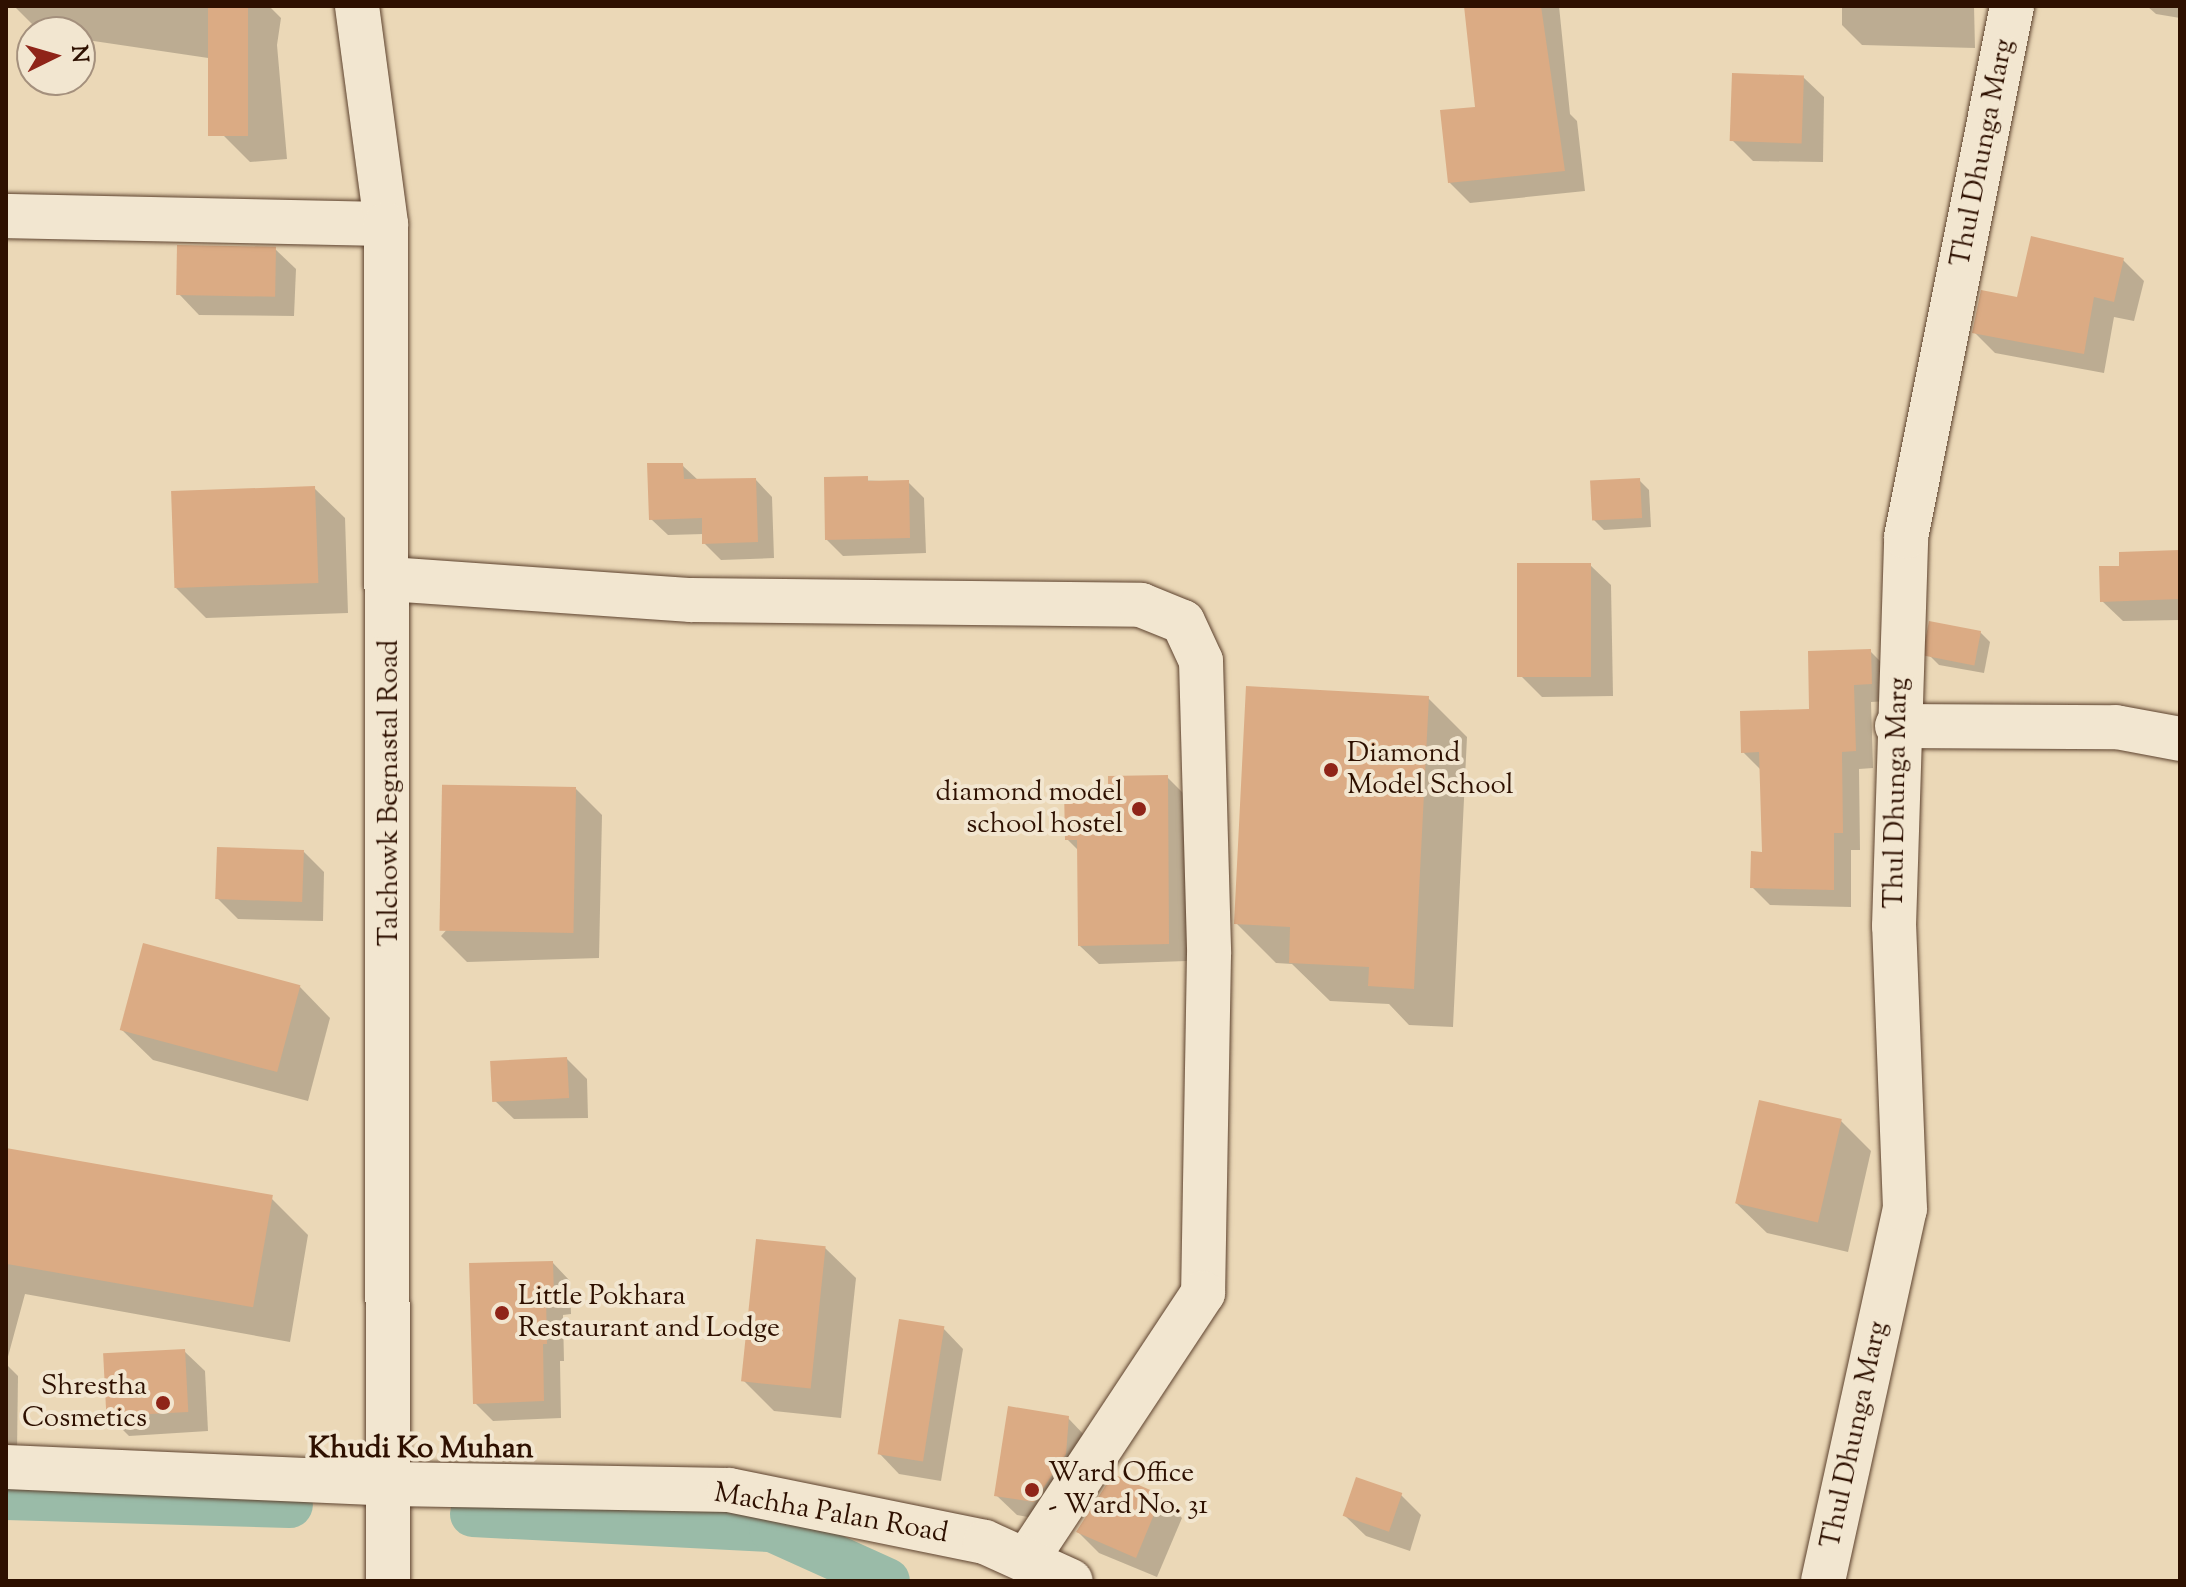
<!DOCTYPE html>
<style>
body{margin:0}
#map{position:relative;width:2186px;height:1587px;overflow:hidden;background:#ebd8b7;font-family:"Sorts Mill Goudy",serif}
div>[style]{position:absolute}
.shadow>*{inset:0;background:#0003}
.canal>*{height:46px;margin:-23px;padding:0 23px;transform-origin:23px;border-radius:23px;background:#9abba8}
.building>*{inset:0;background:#dbab84;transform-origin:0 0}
.roads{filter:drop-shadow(0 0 2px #5d422e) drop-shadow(0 0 2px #5d422e)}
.minor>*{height:44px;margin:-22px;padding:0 22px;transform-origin:22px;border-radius:22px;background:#f2e6d0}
.tertiary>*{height:44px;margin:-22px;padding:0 22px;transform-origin:22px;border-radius:22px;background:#f2e6d0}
.secondary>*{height:44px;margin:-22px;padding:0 22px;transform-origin:22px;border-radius:22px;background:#f2e6d0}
.dots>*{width:22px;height:22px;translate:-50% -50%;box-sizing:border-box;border:4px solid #f2e6d0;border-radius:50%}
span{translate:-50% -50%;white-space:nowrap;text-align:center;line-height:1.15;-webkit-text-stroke:8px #f2e6d0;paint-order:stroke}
.street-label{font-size:28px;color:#2e1000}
.poi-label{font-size:28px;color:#2e1000}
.left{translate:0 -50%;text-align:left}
.right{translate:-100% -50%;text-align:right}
.neighbourhood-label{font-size:30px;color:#2e1000;font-weight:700}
.frame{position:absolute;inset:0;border:8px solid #2e1000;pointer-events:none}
.north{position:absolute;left:16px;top:16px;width:80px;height:80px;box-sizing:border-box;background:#f2e6d0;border:2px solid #a4907d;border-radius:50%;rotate:85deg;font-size:22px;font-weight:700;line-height:32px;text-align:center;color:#2e1000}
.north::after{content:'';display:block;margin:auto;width:28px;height:36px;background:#8f2418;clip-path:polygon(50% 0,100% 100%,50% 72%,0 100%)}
</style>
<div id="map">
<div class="shadow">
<i style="clip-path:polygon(14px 6px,269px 6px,281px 18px,277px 45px,287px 159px,250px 162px,222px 134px,215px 59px,80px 39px,80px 32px,40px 32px)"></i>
<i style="clip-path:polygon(1466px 6px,1559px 6px,1570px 114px,1577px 121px,1585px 191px,1470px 203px,1449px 182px,1478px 109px)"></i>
<i style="clip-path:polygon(1842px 6px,1974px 6px,1975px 48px,1862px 45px,1842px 25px)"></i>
<i style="clip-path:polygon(2147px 6px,2180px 6px,2180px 18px,2156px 14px)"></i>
<i style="clip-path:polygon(1803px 77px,1824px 97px,1823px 162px,1753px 161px,1732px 140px)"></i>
<i style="clip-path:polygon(275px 249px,296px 269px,294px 316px,199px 315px,179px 294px)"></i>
<i style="clip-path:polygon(2123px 260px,2144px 281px,2134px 321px,2114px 317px,2104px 373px,1995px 353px,1974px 332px,2019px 299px)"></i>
<i style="clip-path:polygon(682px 465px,699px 481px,756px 480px,772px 497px,774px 558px,721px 560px,704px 543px,704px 534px,668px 535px,651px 519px)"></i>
<i style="clip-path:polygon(826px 479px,908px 482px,924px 498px,926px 553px,843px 556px,827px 540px)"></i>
<i style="clip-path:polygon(1639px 480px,1649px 490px,1651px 527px,1604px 530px,1594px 520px)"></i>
<i style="clip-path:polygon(314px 488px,345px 518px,348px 613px,206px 618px,176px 588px)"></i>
<i style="clip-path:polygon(2180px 552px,2180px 620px,2123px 621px,2102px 601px,2121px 568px)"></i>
<i style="clip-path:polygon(1590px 565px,1611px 585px,1613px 696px,1542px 697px,1521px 676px)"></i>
<i style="clip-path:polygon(1980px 632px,1990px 642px,1984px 673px,1939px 665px,1929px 655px)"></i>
<i style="clip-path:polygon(1870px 651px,1888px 669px,1889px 701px,1871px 702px,1873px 768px,1859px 769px,1860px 850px,1851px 850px,1851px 907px,1770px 905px,1752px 887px,1764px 854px,1761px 770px,1743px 752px,1811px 711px)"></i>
<i style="clip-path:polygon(1428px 698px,1467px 737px,1453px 1027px,1409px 1025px,1389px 1004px,1330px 1001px,1292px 964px,1276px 963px,1236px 923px)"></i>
<i style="clip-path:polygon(1167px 777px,1185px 795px,1187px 961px,1099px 964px,1080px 946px,1079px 851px,1067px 839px,1110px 789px)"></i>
<i style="clip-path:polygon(576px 789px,602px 815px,599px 958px,467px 962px,441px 936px)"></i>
<i style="clip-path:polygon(304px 852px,324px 872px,323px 921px,238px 919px,217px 898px)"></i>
<i style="clip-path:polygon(300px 987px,330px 1018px,308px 1101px,153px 1060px,122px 1030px)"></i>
<i style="clip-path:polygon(567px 1059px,587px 1079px,588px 1118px,514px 1119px,493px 1099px)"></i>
<i style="clip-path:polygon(1841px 1121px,1871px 1151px,1848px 1252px,1767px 1233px,1736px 1203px)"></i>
<i style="clip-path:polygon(6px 1150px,272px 1199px,308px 1235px,290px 1342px,25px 1294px,6px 1364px)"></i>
<i style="clip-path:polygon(825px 1248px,856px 1278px,841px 1418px,774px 1411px,743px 1380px)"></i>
<i style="clip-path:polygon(553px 1263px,570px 1281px,571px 1314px,563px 1315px,564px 1361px,560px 1361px,561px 1418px,493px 1421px,475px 1403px)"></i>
<i style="clip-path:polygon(943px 1328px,963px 1349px,941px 1481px,899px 1474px,879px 1453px)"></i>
<i style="clip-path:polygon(184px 1351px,205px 1371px,208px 1431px,129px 1436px,108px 1415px)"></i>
<i style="clip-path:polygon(6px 1364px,18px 1376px,17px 1452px,6px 1452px)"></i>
<i style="clip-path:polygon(1068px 1418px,1088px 1439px,1055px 1522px,1017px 1515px,996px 1495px)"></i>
<i style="clip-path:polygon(1114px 1477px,1161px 1497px,1182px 1518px,1157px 1577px,1099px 1553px,1078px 1532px)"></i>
<i style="clip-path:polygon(1401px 1495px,1421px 1515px,1410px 1551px,1366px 1536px,1345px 1516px)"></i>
</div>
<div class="canal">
<i style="left:6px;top:1497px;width:284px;rotate:1.6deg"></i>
<i style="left:473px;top:1514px;width:299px;rotate:2.9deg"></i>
<i style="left:772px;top:1529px;width:126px;rotate:24.3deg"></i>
</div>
<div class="building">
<i style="left:208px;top:6px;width:40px;height:130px"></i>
<i style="clip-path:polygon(1464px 6px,1541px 6px,1565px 171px,1448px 183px,1440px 110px,1475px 107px)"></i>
<i style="left:1732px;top:73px;width:72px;height:68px;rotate:2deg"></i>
<i style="clip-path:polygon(2031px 236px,2124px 258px,2114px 302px,2094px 297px,2084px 354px,1972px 333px,1981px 290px,2017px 297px)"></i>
<i style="left:177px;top:245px;width:99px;height:50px;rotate:1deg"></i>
<i style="clip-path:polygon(647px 463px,683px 463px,684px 479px,756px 478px,758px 542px,702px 544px,702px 518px,649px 520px)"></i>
<i style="clip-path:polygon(868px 476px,868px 481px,909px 480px,910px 538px,825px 540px,824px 477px)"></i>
<i style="left:1640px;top:478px;width:40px;height:50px;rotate:87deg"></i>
<i style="left:315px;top:486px;width:97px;height:144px;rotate:88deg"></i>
<i style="clip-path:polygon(2180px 550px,2180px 599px,2100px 602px,2099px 566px,2119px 566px,2119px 552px)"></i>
<i style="left:1517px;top:563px;width:74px;height:114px"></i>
<i style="left:1929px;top:621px;width:53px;height:35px;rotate:11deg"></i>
<i style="clip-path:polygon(1871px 649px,1872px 684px,1854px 685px,1856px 751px,1842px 752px,1843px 833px,1834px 833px,1834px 890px,1750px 888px,1751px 851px,1762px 852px,1759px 752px,1741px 753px,1740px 711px,1809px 709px,1808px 651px)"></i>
<i style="clip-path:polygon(1246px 686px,1429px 696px,1414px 989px,1368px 986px,1369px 967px,1289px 963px,1290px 927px,1234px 924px)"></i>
<i style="clip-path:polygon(1168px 775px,1169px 944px,1078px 946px,1077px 840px,1065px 840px,1064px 788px,1108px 787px,1108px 776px)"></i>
<i style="left:576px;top:787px;width:146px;height:134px;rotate:91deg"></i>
<i style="left:217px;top:847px;width:87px;height:52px;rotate:2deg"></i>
<i style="left:143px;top:943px;width:163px;height:90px;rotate:15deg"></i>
<i style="left:567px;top:1057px;width:41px;height:77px;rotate:87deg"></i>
<i style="left:1759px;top:1100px;width:85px;height:106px;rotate:13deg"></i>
<i style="left:6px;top:1148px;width:271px;height:114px;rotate:10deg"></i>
<i style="left:756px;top:1239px;width:70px;height:143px;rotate:6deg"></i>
<i style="clip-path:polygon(553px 1261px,554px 1297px,546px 1297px,547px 1344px,543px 1344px,544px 1401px,473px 1404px,469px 1263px)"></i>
<i style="left:899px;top:1319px;width:46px;height:137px;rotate:9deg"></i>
<i style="left:185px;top:1349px;width:63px;height:82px;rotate:87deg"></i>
<i style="clip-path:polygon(1008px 1406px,1069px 1416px,1066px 1454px,1034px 1502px,994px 1496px)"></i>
<i style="clip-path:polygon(1113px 1474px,1162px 1495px,1136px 1558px,1076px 1532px)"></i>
<i style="left:1356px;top:1477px;width:49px;height:41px;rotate:19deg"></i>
</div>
<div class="roads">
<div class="minor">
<i style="left:6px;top:216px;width:380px;rotate:1.2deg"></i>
<i style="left:389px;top:579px;width:303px;rotate:4deg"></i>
<i style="left:691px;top:600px;width:450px;rotate:0.6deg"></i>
<i style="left:1141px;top:605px;width:45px;rotate:22deg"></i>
<i style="left:1183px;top:622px;width:43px;rotate:65.2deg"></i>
<i style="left:1201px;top:661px;width:293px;rotate:88.4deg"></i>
<i style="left:1209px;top:954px;width:339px;rotate:91deg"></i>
<i style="left:1203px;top:1293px;width:319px;rotate:123.5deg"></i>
<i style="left:1897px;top:726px;width:219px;rotate:0.3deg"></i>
<i style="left:2116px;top:727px;width:65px;rotate:10.6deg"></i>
<i style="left:6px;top:1467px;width:385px;rotate:2.5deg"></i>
<i style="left:1823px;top:1581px;width:381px;rotate:-77.6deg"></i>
<i style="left:1905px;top:1209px;width:283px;rotate:-92.2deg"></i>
<i style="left:1894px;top:926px;width:389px;rotate:-88.2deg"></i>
<i style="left:1906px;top:537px;width:541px;rotate:-78.71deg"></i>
</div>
<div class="tertiary">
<i style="left:391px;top:1484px;width:338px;rotate:1deg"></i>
<i style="left:729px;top:1490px;width:261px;rotate:11.5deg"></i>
<i style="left:985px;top:1542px;width:94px;rotate:24.4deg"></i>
</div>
<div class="secondary">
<i style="left:357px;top:6px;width:220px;rotate:82.4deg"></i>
<i style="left:386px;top:224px;width:1357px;rotate:89.92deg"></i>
</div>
</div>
<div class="dots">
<i style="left:1331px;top:770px;background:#8f2418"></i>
<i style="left:1139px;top:809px;background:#8f2418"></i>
<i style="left:502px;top:1313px;background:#8f2418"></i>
<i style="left:163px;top:1403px;background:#8f2418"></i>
<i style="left:1032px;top:1490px;background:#8f2418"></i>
</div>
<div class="street-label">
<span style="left:1983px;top:153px;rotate:-79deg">Thul Dhunga Marg</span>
<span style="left:390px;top:793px;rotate:-90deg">Talchowk Begnastal Road</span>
<span style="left:1897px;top:793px;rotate:-89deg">Thul Dhunga Marg</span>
<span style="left:1855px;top:1435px;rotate:-78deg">Thul Dhunga Marg</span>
<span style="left:831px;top:1514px;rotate:10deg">Machha Palan Road</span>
</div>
<div class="poi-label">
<span class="left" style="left:1347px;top:770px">Diamond<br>Model School</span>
<span class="right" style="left:1123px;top:809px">diamond model<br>school hostel</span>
<span class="left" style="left:518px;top:1313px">Little Pokhara<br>Restaurant and Lodge</span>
<span class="right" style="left:147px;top:1403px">Shrestha<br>Cosmetics</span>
<span class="left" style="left:1048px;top:1490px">Ward Office<br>- Ward No. 31</span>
</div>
<div class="neighbourhood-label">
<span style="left:421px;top:1450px">Khudi Ko Muhan</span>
</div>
<div class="frame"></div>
<div class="north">N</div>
</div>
